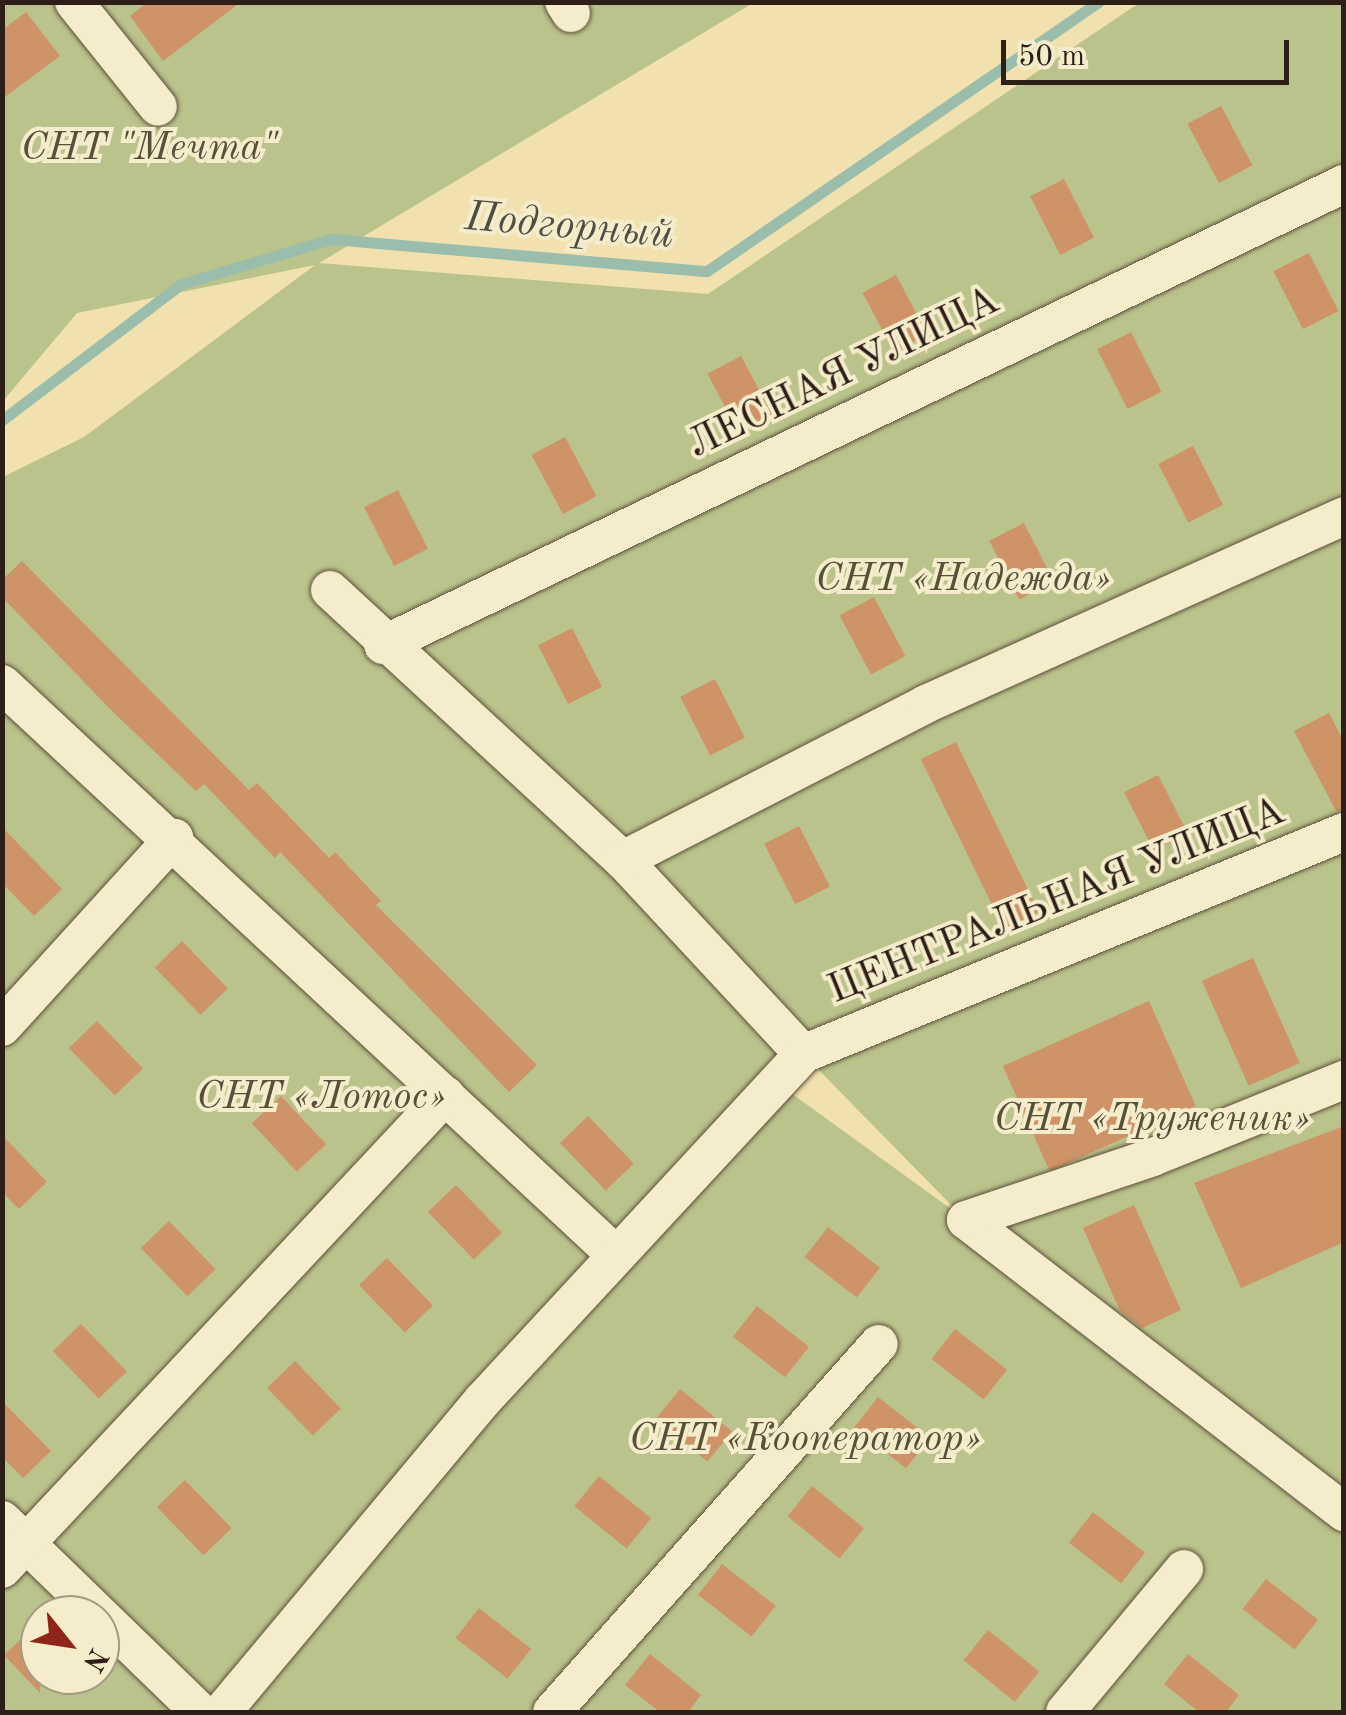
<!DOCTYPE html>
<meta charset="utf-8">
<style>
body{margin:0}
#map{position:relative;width:1346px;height:1715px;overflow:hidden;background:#f0e1af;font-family:"Old Standard TT",serif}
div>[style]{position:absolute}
.green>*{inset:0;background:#bac38b}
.stream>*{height:11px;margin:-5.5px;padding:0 5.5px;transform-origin:5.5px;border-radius:5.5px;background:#9abeab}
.building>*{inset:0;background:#ce9467;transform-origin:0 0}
.roads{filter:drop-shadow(0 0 2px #5e4f3d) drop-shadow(0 0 2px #5e4f3d)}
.street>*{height:38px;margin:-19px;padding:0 19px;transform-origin:19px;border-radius:19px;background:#f5eccb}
span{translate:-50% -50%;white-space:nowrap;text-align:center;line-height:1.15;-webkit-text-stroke:8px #f5eccb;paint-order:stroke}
.park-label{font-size:40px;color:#57503a;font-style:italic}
.street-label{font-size:40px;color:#2d1e17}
.water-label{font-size:42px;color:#4e4e43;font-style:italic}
.frame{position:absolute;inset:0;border:5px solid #2d1e17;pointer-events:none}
.north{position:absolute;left:20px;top:1595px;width:100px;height:100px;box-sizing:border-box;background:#f5eccb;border:2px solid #a59a83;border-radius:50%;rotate:120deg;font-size:28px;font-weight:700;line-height:40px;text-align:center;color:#2d1e17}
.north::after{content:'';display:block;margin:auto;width:35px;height:45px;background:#8f2418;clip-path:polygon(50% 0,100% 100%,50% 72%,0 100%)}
.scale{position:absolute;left:1001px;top:40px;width:288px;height:45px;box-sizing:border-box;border:5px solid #2d1e17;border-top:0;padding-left:12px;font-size:30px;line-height:35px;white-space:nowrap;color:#2d1e17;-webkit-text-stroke:8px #f5eccb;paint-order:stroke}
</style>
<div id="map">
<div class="green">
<i style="clip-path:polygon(evenodd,3px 3px,753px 3px,319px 263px,708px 294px,1139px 3px,1343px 3px,1343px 1712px,3px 1712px,3px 477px,84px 437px,315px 265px,77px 313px,3px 401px,3px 3px,803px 1054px,959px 1213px,958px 1214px,762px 1072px,803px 1054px,3px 3px,40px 1615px,100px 1615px,100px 1675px,40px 1675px,40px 1615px)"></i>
</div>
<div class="stream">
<i style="left:2px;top:420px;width:225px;rotate:-37.2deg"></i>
<i style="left:181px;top:284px;width:157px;rotate:-16.7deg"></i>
<i style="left:331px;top:239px;width:377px;rotate:4.9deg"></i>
<i style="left:707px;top:271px;width:475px;rotate:-34.5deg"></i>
</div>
<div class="building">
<i style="clip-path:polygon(148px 2px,241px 2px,163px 61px,130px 16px)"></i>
<i style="clip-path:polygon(26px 12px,60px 56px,2px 99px,2px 30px)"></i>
<i style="left:1221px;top:106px;width:67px;height:38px;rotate:62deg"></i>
<i style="left:1064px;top:179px;width:66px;height:38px;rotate:63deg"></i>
<i style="left:1309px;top:253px;width:65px;height:40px;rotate:63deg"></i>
<i style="left:896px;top:275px;width:67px;height:38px;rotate:62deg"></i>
<i style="left:1131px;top:332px;width:67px;height:38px;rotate:63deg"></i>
<i style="left:741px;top:356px;width:67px;height:38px;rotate:62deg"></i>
<i style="left:565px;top:437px;width:67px;height:38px;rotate:62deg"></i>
<i style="left:1193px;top:446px;width:66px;height:39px;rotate:63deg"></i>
<i style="left:398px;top:490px;width:66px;height:38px;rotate:63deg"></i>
<i style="left:1024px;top:523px;width:66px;height:39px;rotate:63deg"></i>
<i style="clip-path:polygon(22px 561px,249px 790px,257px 783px,329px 858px,335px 852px,381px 901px,376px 905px,537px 1065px,509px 1092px,280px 852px,275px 858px,204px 784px,196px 791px,112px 711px,2px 597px,2px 580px)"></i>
<i style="left:874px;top:597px;width:67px;height:39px;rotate:62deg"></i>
<i style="left:572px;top:628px;width:66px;height:38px;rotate:63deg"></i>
<i style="left:715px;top:679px;width:66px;height:39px;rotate:63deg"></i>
<i style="clip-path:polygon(1329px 713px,1344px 742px,1344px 810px,1336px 811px,1294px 731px)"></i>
<i style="left:956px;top:742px;width:189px;height:39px;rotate:64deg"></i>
<i style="left:1158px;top:775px;width:66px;height:38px;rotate:63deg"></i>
<i style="left:799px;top:826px;width:68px;height:39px;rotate:63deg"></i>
<i style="clip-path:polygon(2px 827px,62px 889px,34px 916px,2px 883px)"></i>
<i style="left:182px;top:941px;width:66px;height:38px;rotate:46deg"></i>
<i style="left:1253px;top:958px;width:115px;height:56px;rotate:66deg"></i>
<i style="left:1149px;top:1001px;width:115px;height:160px;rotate:66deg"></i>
<i style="left:97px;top:1021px;width:66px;height:39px;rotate:46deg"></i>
<i style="left:281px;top:1096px;width:66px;height:40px;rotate:47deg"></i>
<i style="left:588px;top:1116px;width:66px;height:39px;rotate:46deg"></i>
<i style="clip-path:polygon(1344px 1126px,1344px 1242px,1241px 1288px,1194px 1183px)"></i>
<i style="clip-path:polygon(2px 1135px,47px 1182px,19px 1209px,2px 1192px)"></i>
<i style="left:456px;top:1185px;width:66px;height:39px;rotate:46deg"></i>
<i style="clip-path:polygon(1134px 1205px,1181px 1310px,1142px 1328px,1120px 1311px,1083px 1228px)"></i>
<i style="left:169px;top:1221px;width:67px;height:39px;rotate:46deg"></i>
<i style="left:828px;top:1227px;width:66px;height:38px;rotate:38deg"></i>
<i style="left:387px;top:1258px;width:66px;height:39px;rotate:46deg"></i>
<i style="left:757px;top:1306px;width:66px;height:39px;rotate:38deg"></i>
<i style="left:81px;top:1324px;width:66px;height:39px;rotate:46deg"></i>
<i style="left:955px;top:1329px;width:66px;height:38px;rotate:38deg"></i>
<i style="left:295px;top:1361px;width:66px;height:39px;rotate:46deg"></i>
<i style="left:680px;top:1389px;width:67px;height:39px;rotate:39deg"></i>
<i style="left:878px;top:1397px;width:66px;height:39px;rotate:38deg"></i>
<i style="clip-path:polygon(2px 1401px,51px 1451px,23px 1478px,2px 1457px)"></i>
<i style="left:599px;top:1476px;width:67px;height:39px;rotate:39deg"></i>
<i style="left:185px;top:1480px;width:67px;height:39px;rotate:46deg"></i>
<i style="left:812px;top:1486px;width:67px;height:39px;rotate:39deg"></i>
<i style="left:1093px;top:1512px;width:66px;height:39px;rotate:38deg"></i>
<i style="left:722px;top:1564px;width:68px;height:39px;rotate:38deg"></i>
<i style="left:1266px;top:1579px;width:66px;height:38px;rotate:38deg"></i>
<i style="left:479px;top:1608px;width:66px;height:38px;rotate:38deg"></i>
<i style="clip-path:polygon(40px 1621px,40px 1693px,4px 1655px)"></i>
<i style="left:988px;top:1630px;width:66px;height:39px;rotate:39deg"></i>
<i style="clip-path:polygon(650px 1654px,701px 1695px,688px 1712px,660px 1712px,625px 1685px)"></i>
<i style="clip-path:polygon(1188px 1654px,1239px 1695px,1226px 1712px,1199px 1712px,1164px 1684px)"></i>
</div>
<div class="roads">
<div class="street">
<i style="left:74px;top:2px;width:134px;rotate:51.3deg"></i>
<i style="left:564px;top:2px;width:13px;rotate:58deg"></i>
<i style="left:330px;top:590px;width:398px;rotate:42.7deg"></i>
<i style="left:623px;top:860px;width:265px;rotate:47.1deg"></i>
<i style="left:383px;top:645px;width:1066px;rotate:-25.63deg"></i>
<i style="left:2px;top:684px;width:837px;rotate:42.92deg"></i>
<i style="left:623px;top:860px;width:341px;rotate:-27.2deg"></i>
<i style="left:926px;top:704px;width:458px;rotate:-24.2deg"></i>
<i style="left:2px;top:1027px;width:256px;rotate:-47.7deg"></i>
<i style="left:966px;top:1220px;width:478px;rotate:37.7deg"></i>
<i style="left:966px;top:1220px;width:197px;rotate:-18.6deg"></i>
<i style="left:1153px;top:1157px;width:206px;rotate:-22deg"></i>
<i style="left:2px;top:1520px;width:276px;rotate:44.1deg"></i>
<i style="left:2px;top:1569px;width:649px;rotate:-46.87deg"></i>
<i style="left:222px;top:1712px;width:407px;rotate:-50.1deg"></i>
<i style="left:483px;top:1400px;width:471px;rotate:-47.2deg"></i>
<i style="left:803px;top:1054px;width:585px;rotate:-22.31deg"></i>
<i style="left:552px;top:1712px;width:492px;rotate:-48.4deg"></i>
<i style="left:1065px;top:1712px;width:186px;rotate:-50.2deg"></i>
</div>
</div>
<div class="park-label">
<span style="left:149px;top:149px">СНТ "Мечта"</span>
<span style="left:963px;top:580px">СНТ «Надежда»</span>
<span style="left:321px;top:1098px">СНТ «Лотос»</span>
<span style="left:1152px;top:1120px">СНТ «Труженик»</span>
<span style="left:805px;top:1440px">СНТ «Кооператор»</span>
</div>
<div class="street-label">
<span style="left:844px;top:374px;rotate:-26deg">ЛЕСНАЯ УЛИЦА</span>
<span style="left:1057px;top:902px;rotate:-22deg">ЦЕНТРАЛЬНАЯ УЛИЦА</span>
</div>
<div class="water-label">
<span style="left:569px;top:227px;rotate:5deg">Подгорный</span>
</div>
<div class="frame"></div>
<div class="north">N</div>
<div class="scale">50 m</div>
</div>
